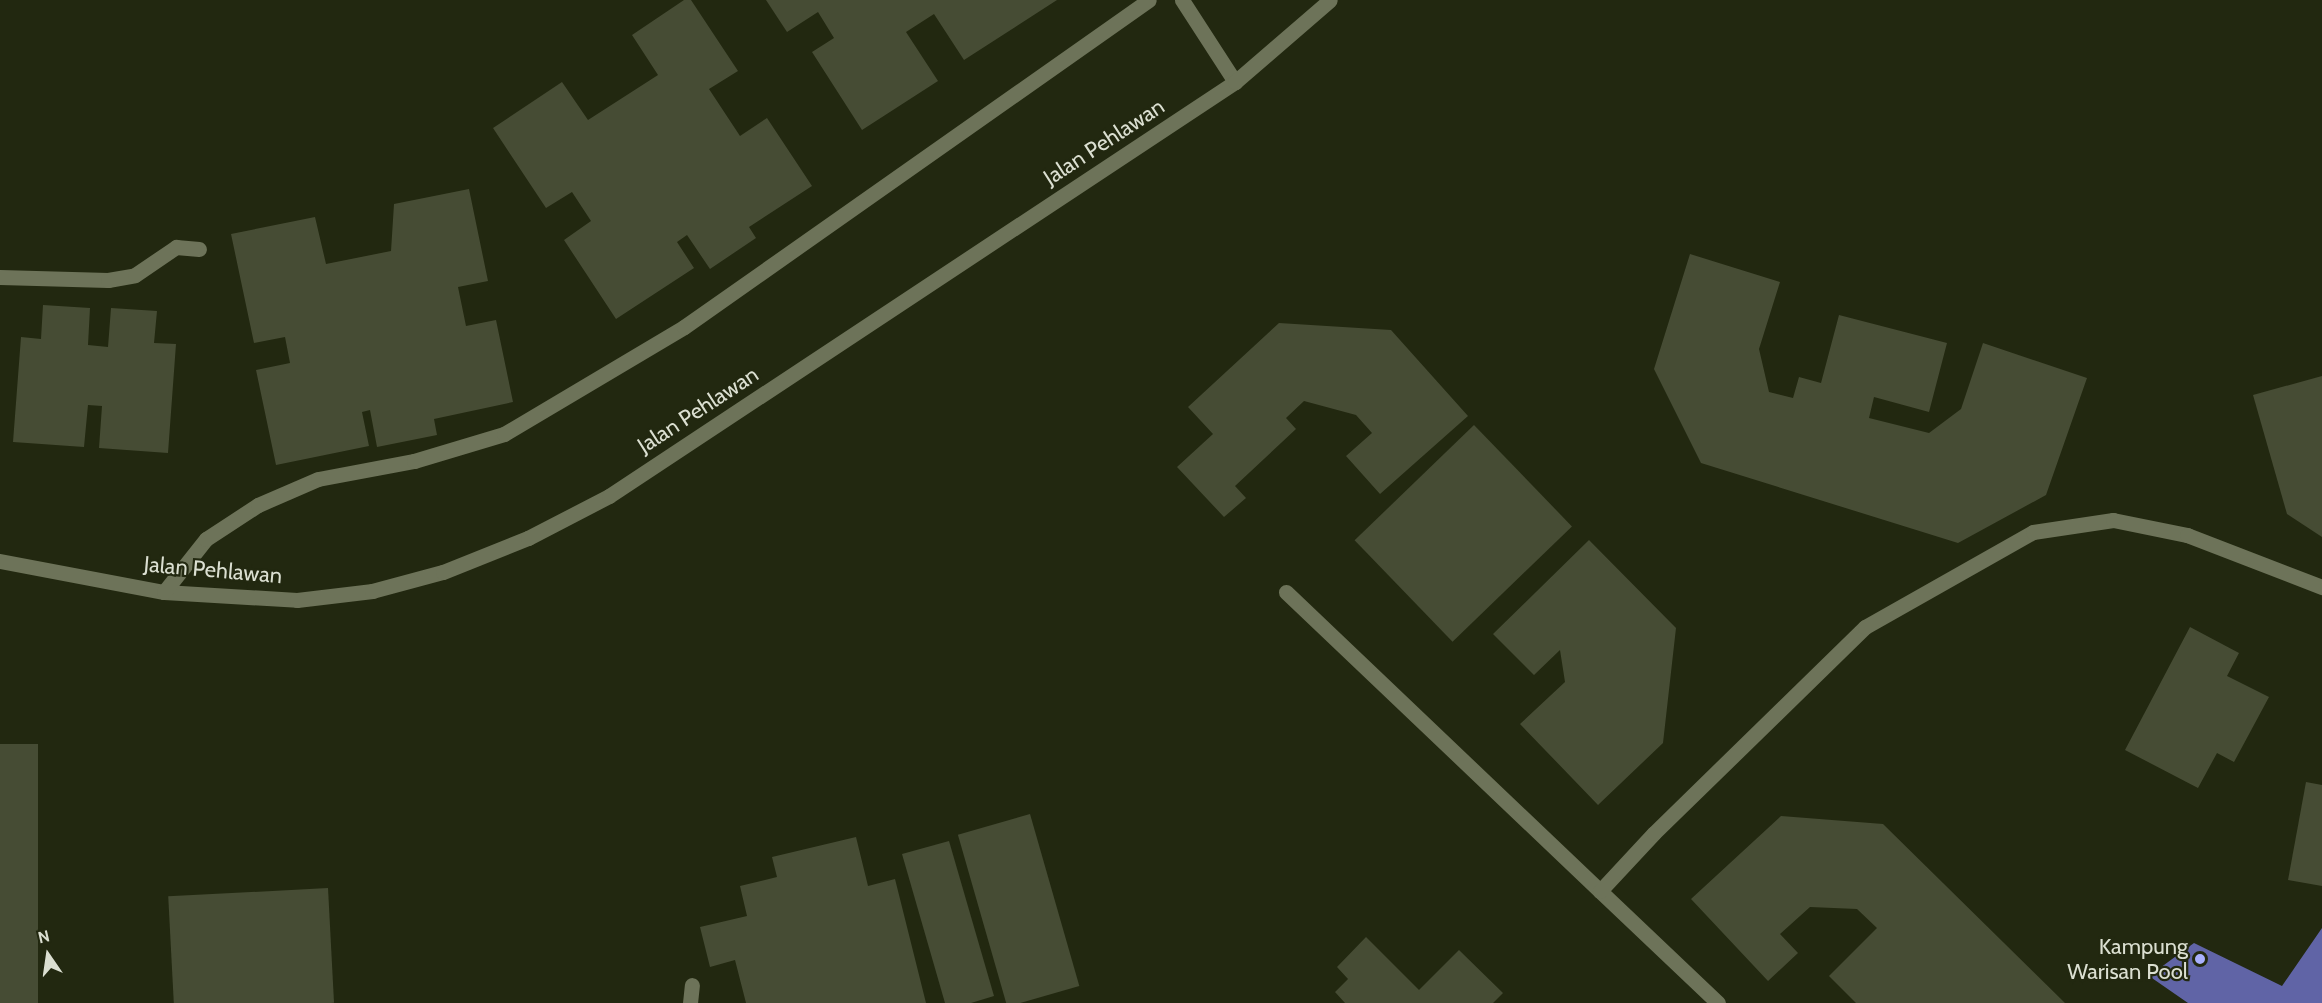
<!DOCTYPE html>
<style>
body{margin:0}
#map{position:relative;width:2322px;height:1003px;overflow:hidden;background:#222810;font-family:Cabin,sans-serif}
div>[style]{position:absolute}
.water>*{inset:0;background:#6064a6}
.building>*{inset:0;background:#464c34;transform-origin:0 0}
.lane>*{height:15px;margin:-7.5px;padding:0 7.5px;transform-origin:7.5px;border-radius:7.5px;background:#6d7359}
.street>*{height:15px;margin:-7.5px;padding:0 7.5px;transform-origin:7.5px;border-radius:7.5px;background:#6d7359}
.dots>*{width:16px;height:16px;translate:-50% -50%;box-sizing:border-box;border:3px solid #222810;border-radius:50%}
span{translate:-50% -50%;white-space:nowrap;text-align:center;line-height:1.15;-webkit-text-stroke:4.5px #222810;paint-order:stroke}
.street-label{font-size:22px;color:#dbdfd1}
.poi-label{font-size:22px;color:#dbdfd1}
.right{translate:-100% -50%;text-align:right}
.north{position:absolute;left:18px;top:925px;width:60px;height:60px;-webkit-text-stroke:4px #222810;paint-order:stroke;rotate:347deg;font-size:16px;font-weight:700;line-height:24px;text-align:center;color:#dbdfd1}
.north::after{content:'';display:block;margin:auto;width:21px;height:27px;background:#dbdfd1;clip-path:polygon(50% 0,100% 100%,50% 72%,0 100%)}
</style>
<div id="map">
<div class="water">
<i style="clip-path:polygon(2322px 928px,2322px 1003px,2188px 1003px,2149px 976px,2194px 943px,2282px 986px)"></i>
</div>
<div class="building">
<i style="clip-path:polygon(684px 0,691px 0,738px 71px,709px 89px,740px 136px,767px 118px,812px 186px,749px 227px,756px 238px,710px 269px,687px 235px,677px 242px,694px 268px,616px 319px,564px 240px,591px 221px,572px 192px,546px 208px,493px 128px,562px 82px,588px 120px,658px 75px,632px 35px)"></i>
<i style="clip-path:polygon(766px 0,1057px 0,964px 60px,934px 14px,906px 32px,938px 81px,862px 130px,812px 52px,834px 38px,818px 12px,787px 32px)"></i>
<i style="clip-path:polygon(469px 189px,488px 281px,458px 287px,466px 326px,496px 320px,513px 402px,434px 419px,437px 435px,377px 447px,370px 410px,362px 412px,369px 446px,276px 465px,256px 370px,290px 363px,285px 337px,254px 343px,231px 234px,315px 217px,326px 264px,391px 251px,394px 204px)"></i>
<i style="clip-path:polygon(1690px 254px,1780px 282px,1759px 349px,1769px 392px,1793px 398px,1799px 377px,1821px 383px,1839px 315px,1947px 343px,1929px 412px,1874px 397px,1869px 418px,1929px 433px,1961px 409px,1983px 343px,2087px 378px,2046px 495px,1958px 543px,1701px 463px,1654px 369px)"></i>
<i style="clip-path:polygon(43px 305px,90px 308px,88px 345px,108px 347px,111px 308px,157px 311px,154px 343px,176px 344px,168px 453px,99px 448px,102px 406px,88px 405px,84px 447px,13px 442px,21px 337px,41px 339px)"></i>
<i style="clip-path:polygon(1279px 323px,1391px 330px,1468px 416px,1380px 494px,1346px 456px,1372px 433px,1356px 415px,1304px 401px,1286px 418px,1296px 429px,1235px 486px,1246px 498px,1224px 517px,1177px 467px,1213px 434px,1188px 407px)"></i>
<i style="clip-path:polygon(2322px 376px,2322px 537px,2287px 514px,2253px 395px)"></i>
<i style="left:1474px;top:425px;width:141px;height:166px;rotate:46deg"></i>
<i style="clip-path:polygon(1589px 540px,1676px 628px,1663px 743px,1598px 805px,1520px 724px,1565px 682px,1560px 650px,1534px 675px,1493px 634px)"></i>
<i style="clip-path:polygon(2190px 627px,2239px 653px,2227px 676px,2269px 697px,2234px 762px,2217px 753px,2198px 788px,2125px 750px)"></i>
<i style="left:0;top:744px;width:38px;height:259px"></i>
<i style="clip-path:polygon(2306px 782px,2322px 785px,2322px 886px,2288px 880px)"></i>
<i style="left:1030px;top:814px;width:179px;height:75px;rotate:74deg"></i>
<i style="clip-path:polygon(1781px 816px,1883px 824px,2065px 1003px,1856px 1003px,1829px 976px,1877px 928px,1857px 909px,1810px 907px,1780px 934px,1798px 953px,1768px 981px,1691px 899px)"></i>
<i style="clip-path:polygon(856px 837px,868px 886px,895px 879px,926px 1003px,746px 1003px,735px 960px,710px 967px,700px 927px,747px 916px,740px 886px,777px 877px,772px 857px)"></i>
<i style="clip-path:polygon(949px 841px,994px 996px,971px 1003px,945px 1003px,902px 854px)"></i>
<i style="left:328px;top:888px;width:115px;height:160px;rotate:87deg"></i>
<i style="clip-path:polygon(1366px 937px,1419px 990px,1459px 950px,1503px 993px,1493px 1003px,1345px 1003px,1335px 992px,1348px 979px,1337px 967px)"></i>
</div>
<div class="lane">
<i style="left:1286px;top:592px;width:434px;rotate:43.6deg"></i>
<i style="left:1718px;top:1003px;width:163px;rotate:-136.5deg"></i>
<i style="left:1600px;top:891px;width:79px;rotate:-47deg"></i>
<i style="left:1654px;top:833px;width:295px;rotate:-44.3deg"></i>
<i style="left:1865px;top:627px;width:193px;rotate:-29.5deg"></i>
<i style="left:2033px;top:532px;width:81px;rotate:-8.5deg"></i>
<i style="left:2113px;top:520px;width:76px;rotate:11.5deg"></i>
<i style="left:2187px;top:535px;width:145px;rotate:21.1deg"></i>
</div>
<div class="street">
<i style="left:1182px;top:0;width:98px;rotate:57.1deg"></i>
<i style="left:0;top:277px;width:108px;rotate:1.6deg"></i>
<i style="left:108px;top:280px;width:27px;rotate:-10deg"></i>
<i style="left:135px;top:275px;width:50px;rotate:-34.3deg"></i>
<i style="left:176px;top:247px;width:23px;rotate:5deg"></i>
<i style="left:0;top:561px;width:167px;rotate:10.7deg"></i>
<i style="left:164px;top:592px;width:133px;rotate:3.4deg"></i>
<i style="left:297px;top:600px;width:76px;rotate:-6.8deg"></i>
<i style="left:372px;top:591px;width:73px;rotate:-15deg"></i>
<i style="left:443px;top:572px;width:92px;rotate:-21.8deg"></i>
<i style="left:528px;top:538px;width:91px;rotate:-27.4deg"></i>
<i style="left:609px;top:496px;width:751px;rotate:-33.48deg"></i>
<i style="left:1235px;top:82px;width:125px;rotate:-40.8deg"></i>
<i style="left:164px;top:592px;width:68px;rotate:-51.6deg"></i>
<i style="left:206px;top:539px;width:62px;rotate:-33.2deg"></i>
<i style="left:258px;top:505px;width:65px;rotate:-23.4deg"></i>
<i style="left:318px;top:479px;width:98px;rotate:-10.6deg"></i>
<i style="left:414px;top:461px;width:94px;rotate:-16.7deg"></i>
<i style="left:504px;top:434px;width:209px;rotate:-30.7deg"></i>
<i style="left:684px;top:327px;width:568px;rotate:-35.12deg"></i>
<i style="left:690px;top:1003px;width:18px;rotate:-84deg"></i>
</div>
<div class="dots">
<i style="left:2200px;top:959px;background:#a9b0fc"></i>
</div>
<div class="street-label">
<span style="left:1104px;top:142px;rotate:-33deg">Jalan Pehlawan</span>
<span style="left:698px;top:410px;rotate:-33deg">Jalan Pehlawan</span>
<span style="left:213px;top:570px;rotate:5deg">Jalan Pehlawan</span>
</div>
<div class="poi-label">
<span class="right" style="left:2188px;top:959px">Kampung<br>Warisan Pool</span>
</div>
<div class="north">N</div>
</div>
